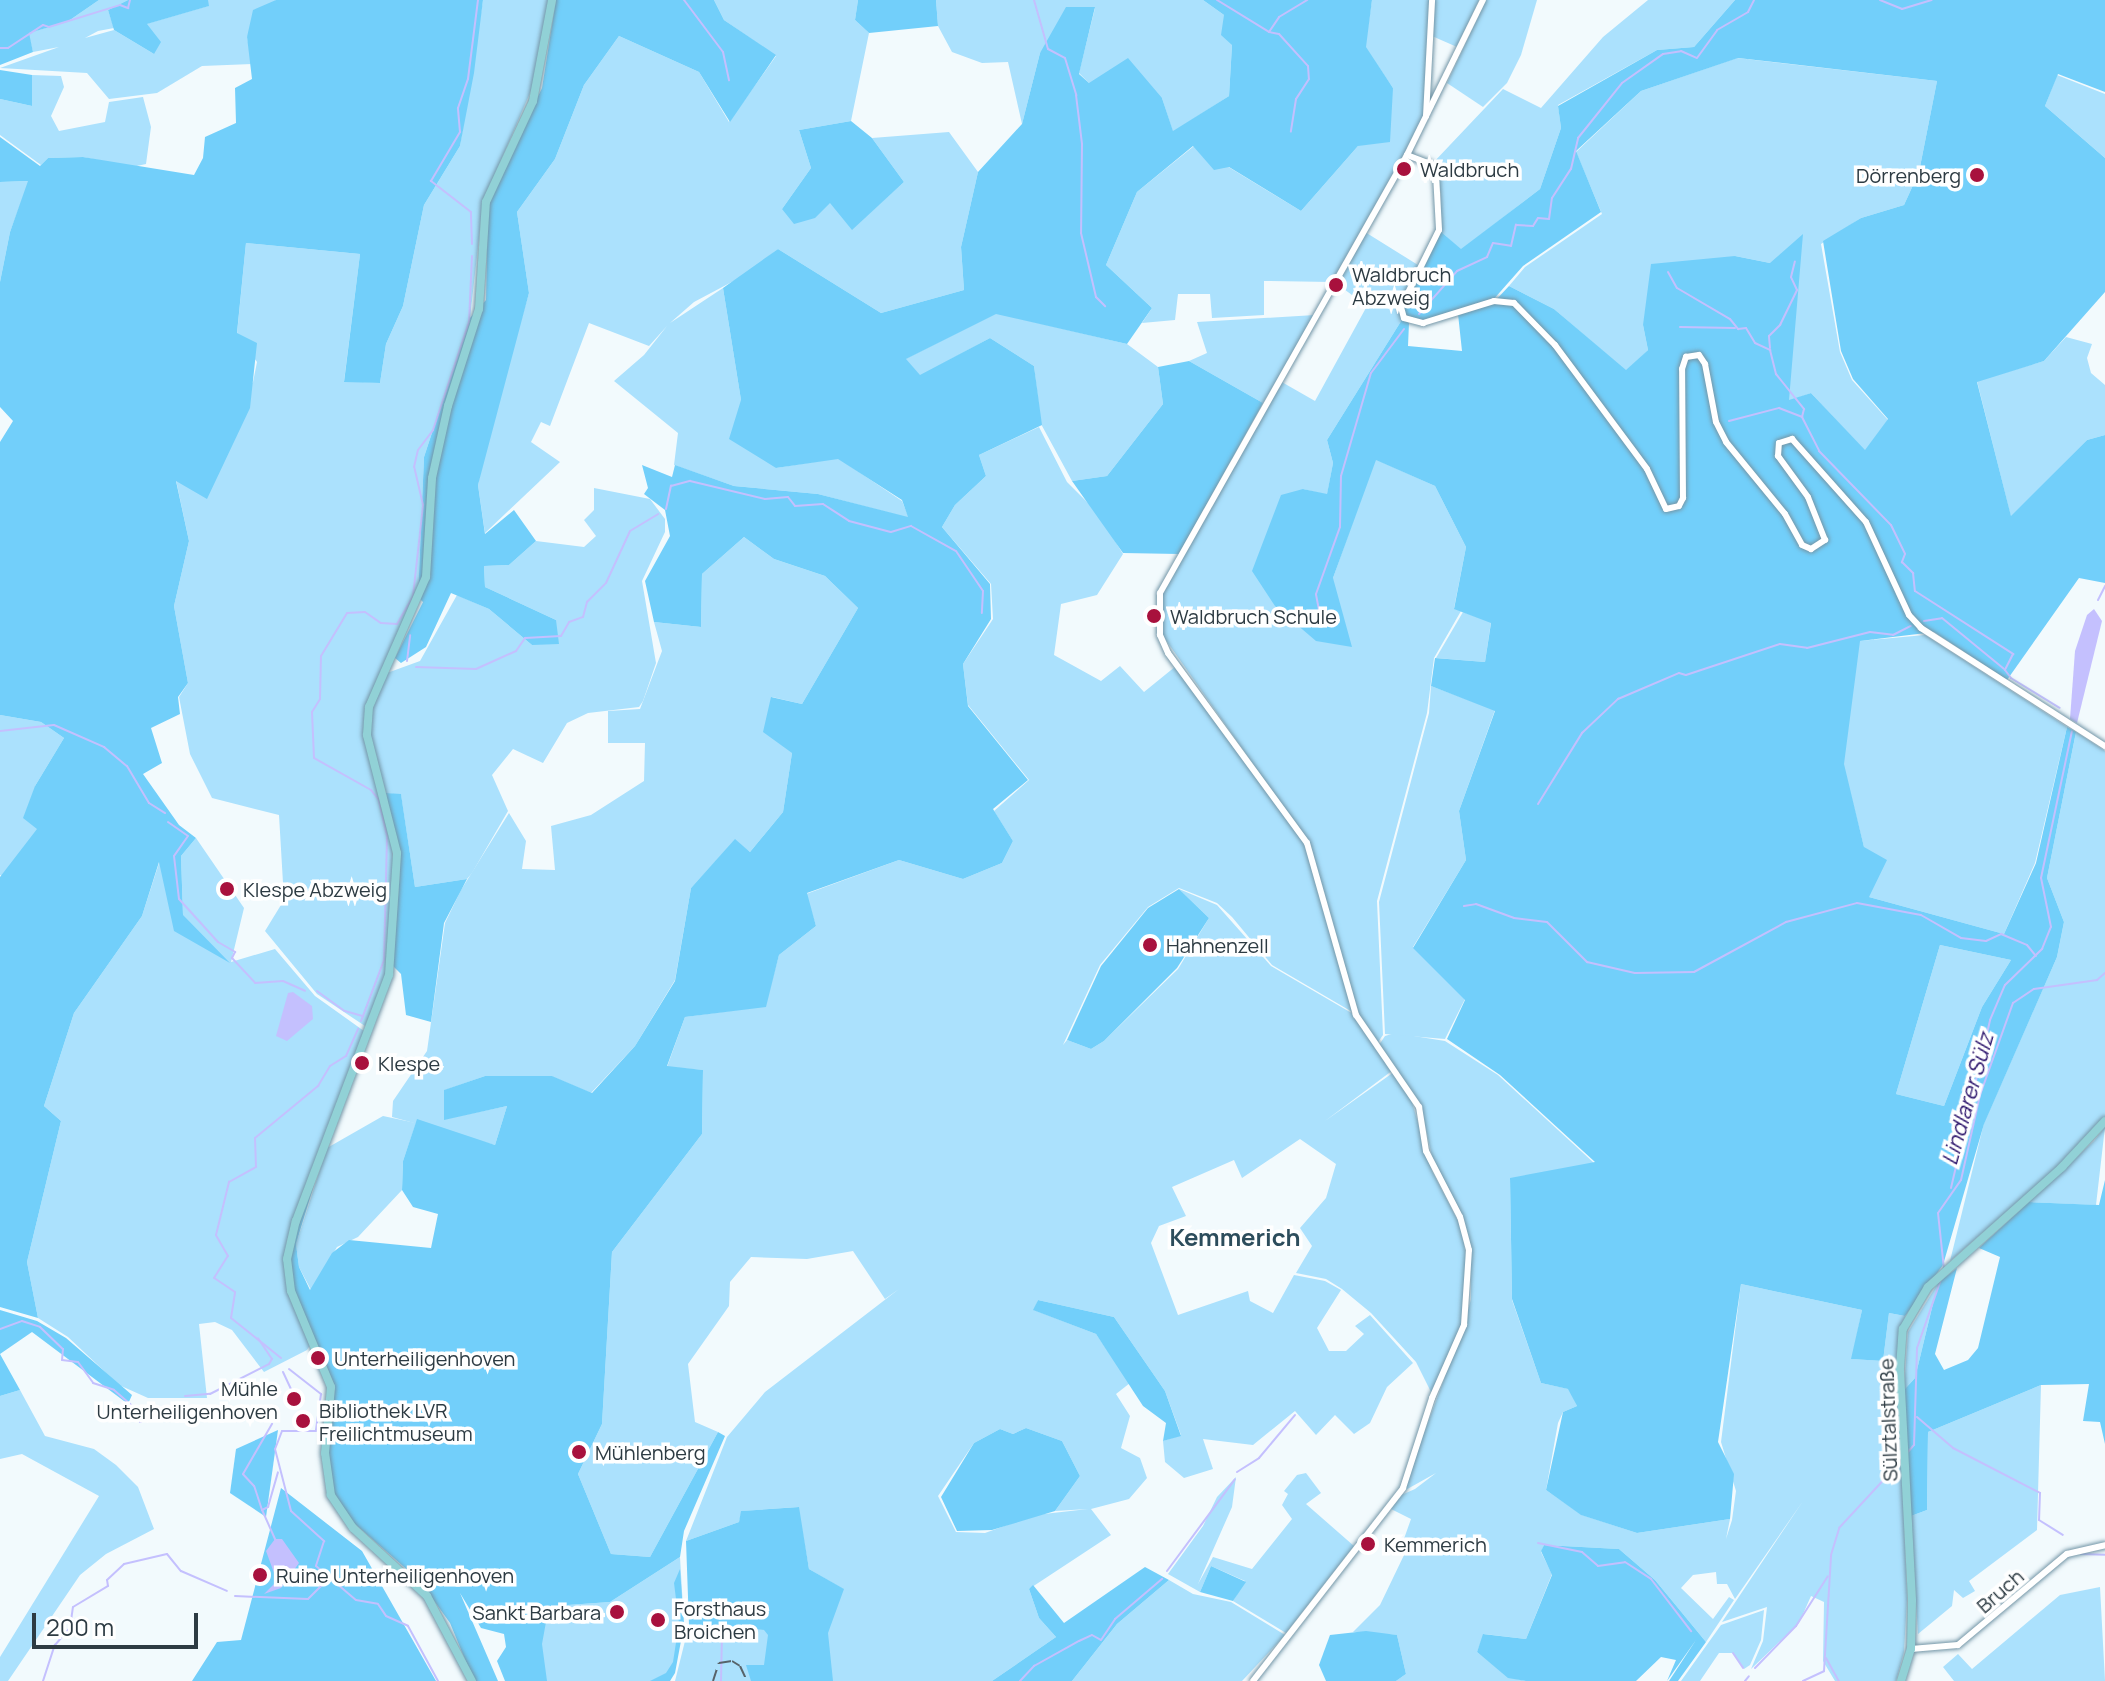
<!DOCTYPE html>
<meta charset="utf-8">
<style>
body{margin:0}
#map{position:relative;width:2105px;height:1681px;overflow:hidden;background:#f2fafd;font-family:Manrope,sans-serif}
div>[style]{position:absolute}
.green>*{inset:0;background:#abe1fd}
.forest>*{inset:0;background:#72cffa}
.water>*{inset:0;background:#c4c0fe}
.stream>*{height:2px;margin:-1px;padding:0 1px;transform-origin:1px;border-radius:1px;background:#c4c0fe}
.roads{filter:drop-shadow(0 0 2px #7496a7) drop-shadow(0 0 2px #7496a7)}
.minor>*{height:6px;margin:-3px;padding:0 3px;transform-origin:3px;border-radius:3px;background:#fff}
.major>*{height:8px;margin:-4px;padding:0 4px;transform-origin:4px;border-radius:4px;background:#91d1d6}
.rail>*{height:2px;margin-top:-1px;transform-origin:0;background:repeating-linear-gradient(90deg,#57636a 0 12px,transparent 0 18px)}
.dots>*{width:22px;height:22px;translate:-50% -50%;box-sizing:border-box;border:4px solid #fff;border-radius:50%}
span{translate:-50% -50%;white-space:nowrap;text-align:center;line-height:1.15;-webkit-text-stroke:7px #fff;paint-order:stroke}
.poi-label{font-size:20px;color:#2d3b43}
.left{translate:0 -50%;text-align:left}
.right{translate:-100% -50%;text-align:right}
.street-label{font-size:20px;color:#2d3b43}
.water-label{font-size:22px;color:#2f186e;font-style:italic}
.quarter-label{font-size:24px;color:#2d4d5c;font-weight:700}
.scale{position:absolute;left:32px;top:1613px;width:166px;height:36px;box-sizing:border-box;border:4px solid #2d3b43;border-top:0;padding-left:10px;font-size:24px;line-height:28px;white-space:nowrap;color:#2d3b43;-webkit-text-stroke:6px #fff;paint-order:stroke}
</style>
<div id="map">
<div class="green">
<i style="clip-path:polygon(99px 0,128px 0,108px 10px,114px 28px,98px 31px,85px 38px,114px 30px,154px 54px,146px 24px,208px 6px,208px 0,276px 0,247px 37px,252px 64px,202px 66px,157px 93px,109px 99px,87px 73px,0 68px,59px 47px,33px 52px,28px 33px,67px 22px)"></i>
<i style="clip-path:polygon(483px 0,549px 0,533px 86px,483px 202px,470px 318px,424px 457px,418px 597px,364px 729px,390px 829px,394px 870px,387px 973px,365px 1026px,317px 994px,265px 931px,284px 900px,279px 815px,212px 798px,190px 754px,179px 697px,188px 683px,174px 606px,189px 541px,176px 480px,253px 382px,257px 362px,237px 334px,246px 243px,360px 254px,344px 381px,380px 383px,386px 344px,403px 306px,424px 205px,460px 146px)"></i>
<i style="clip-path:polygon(714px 0,858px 0,855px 20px,869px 33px,851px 121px,799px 130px,811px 168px,782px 209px,830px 202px,852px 229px,904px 182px,872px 138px,949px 132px,978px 172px,961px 247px,964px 290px,881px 313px,778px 249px,743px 276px,694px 302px,670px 323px,723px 288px,741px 400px,776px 468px,838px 458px,902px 501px,909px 518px,818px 494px,734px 486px,674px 465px,678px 433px,614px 381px,644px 355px,667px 326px,649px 346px,589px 323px,550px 426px,541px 422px,531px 442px,560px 462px,485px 533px,478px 485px,485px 445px,529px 293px,517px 212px,555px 159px,584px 85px,619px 36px,699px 72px,729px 122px,776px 56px,724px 20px)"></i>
<i style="clip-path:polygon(936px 0,1203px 0,1224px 15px,1232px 45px,1229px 96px,1173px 132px,1162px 98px,1089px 83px,1079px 73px,1095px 8px,1040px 53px,1022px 124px,1008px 62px,982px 63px,952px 52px,938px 26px)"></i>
<i style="clip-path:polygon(1372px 0,1430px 0,1424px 118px,1332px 282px,1264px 281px,1264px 315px,1212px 318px,1210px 294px,1178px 294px,1175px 320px,1142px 323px,1152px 308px,1106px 265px,1137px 192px,1194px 146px,1301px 211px,1358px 146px,1393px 88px,1365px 47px)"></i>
<i style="clip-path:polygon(1433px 0,1479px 0,1457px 47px,1432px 36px)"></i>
<i style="clip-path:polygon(1486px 0,1537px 0,1521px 55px,1507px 83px,1483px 107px,1447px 83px)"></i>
<i style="clip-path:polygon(1648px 0,1735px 0,1694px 47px,1657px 50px,1558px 105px,1561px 128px,1540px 189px,1461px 250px,1440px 231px,1441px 193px,1432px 164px,1503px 89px,1541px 108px,1603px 37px)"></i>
<i style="clip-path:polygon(1737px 58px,1937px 81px,1919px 172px,1904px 205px,1861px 218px,1821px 244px,1840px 352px,1852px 380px,1888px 420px,1865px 451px,1811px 393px,1789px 401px,1770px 263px,1735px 256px,1643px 325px,1648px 350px,1626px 371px,1554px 309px,1509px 286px,1525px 267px,1602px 214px,1576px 152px,1641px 91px)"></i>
<i style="clip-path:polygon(32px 75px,61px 76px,64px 87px,51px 116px,59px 131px,105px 122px,109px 102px,143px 97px,151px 127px,146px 164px,132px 167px,83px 157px,48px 158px,41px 165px,0 135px,0 99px,32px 106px)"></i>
<i style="clip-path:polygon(2057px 75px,2105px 94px,2105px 158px,2045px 106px)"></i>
<i style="clip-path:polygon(29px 181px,10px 232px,0 282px,0 182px)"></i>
<i style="clip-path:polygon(1365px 232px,1418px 265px,1400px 306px,1403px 318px,1327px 440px,1333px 463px,1327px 495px,1303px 489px,1333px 578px,1375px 459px,1435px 486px,1466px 547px,1454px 608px,1461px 611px,1434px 658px,1427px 713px,1377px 901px,1383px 1035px,1376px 1045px,1359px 1014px,1308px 842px,1163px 636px,1162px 593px,1280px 381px,1315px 401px,1367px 306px,1337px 284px)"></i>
<i style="clip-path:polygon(996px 313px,1127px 344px,1158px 367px,1163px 404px,1107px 476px,1072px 481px,1041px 424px,1034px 366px,990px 338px,920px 376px,905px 359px)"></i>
<i style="clip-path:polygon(1315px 315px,1263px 403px,1189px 361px,1207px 353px,1197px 322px)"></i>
<i style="clip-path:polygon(2066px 337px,2092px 344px,2087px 358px,2091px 373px,2105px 385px,2105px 435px,2087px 440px,2011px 517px,1977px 381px,2044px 361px)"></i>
<i style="clip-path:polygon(evenodd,1039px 427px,1067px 482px,1097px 512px,1123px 554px,1097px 595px,1061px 604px,1054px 655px,1101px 681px,1120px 666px,1144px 692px,1176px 666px,1305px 843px,1354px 1013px,1272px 965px,1232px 917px,1217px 903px,1179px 888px,1148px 907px,1100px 965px,1063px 1045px,1067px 1040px,1091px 1049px,1104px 1041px,1178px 969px,1209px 918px,1179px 889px,1217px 905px,1271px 966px,1355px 1015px,1393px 1070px,1325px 1121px,1394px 1072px,1409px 1092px,1432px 1171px,1462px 1229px,1469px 1282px,1465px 1322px,1471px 1299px,1471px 1250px,1461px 1217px,1435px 1170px,1421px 1106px,1377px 1048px,1385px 1036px,1395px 1033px,1445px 1041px,1498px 1075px,1594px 1163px,1510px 1179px,1512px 1300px,1541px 1383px,1569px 1389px,1577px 1406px,1563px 1412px,1558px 1423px,1546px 1490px,1582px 1515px,1637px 1533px,1730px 1519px,1726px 1539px,1732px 1520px,1736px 1491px,1721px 1442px,1741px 1284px,1862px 1310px,1852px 1359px,1883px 1361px,1889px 1313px,1905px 1316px,1898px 1368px,1907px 1599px,1904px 1652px,1896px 1681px,1835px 1681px,1823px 1661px,1824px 1602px,1811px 1596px,1799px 1623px,1751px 1669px,1763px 1641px,1767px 1607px,1722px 1622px,1803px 1501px,1735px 1599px,1727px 1584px,1717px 1584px,1716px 1572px,1693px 1575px,1681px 1588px,1713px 1619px,1729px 1597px,1734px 1600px,1706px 1642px,1655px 1580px,1619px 1549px,1544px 1545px,1541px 1552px,1552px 1574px,1526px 1639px,1484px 1634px,1477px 1652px,1508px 1677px,1526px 1681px,1396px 1681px,1406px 1674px,1397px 1635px,1353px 1632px,1380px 1605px,1405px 1553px,1400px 1550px,1411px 1519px,1391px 1509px,1399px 1496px,1415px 1489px,1436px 1473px,1402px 1492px,1445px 1377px,1432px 1394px,1416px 1362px,1371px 1313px,1342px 1289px,1326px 1279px,1296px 1273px,1312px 1246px,1300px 1228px,1326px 1198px,1336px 1164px,1300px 1139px,1242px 1178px,1234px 1160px,1172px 1187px,1186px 1216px,1159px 1226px,1151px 1243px,1178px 1315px,1248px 1291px,1250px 1301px,1273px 1313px,1294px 1275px,1325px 1281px,1341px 1290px,1317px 1328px,1329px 1351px,1346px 1351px,1364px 1334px,1355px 1326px,1370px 1315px,1413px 1363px,1387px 1387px,1370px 1423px,1354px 1434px,1335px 1415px,1316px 1435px,1295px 1411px,1253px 1445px,1203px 1439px,1213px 1469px,1184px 1478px,1165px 1462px,1163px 1441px,1181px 1435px,1165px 1391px,1114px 1317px,1038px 1300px,1034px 1310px,1096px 1334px,1130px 1383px,1116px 1394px,1130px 1416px,1121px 1448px,1140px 1458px,1147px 1478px,1129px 1499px,1091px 1509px,1111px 1535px,1029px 1589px,1039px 1618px,1056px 1637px,992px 1681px,675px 1681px,689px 1625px,765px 1630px,833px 1613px,843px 1589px,809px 1569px,798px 1507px,742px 1511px,739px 1522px,686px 1541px,727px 1437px,765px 1392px,899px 1289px,885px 1299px,853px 1251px,807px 1259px,751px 1257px,730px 1282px,729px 1306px,688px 1364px,695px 1422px,718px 1432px,650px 1557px,611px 1554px,578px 1474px,602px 1424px,612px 1252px,702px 1134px,703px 1070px,667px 1067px,685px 1017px,765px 1006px,779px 955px,816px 926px,806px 894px,899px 860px,963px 879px,1002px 863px,1013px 841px,994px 811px,1029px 780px,968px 705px,963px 664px,993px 619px,991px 584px,942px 527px,955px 505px,986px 476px,979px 455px,1039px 427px,1026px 1428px,1062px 1441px,1080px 1476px,1055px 1511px,1088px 1509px,1035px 1515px,985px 1533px,956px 1532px,938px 1496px,974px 1443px,1000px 1429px,1013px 1434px,1026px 1428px)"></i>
<i style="clip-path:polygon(594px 488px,650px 499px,665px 519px,665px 532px,642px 581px,656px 663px,643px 701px,639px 707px,588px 713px,567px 723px,543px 763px,513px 749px,492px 775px,508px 811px,472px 873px,467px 879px,415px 887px,401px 795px,386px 793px,369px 731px,373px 705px,387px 673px,420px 661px,457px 595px,489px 609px,532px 645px,556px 620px,485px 587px,484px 566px,509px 565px,536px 541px,584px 547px,596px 536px,584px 520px,594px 510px)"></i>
<i style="clip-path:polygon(744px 537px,774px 559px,825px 576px,858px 608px,802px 704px,772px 697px,792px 753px,783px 812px,750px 852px,735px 840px,691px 888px,675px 980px,635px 1046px,591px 1093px,551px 1076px,485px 1076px,445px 1090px,445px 1119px,507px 1106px,495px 1145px,392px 1117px,393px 1101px,427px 1051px,445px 923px,461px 890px,509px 813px,526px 841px,522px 869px,555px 870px,551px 826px,591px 815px,644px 781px,645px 743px,608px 743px,608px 711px,640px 709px,662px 651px,654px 622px,701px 627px,702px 574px)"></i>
<i style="clip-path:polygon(1463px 612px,1491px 622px,1485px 662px,1436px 658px)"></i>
<i style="clip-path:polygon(1925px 635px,2067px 727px,2035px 863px,2004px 934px,1869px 897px,1864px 847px,1843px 764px,1859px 641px)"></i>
<i style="clip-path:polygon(1431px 686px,1495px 710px,1459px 811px,1466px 860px,1413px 947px,1465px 999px,1445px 1039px,1385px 1034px,1379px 902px,1429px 713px)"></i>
<i style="clip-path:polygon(0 715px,41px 722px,64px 738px,35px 786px,38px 829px,5px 877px,0 875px)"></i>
<i style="clip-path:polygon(2076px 732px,2105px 751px,2105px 1118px,2059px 1166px,1950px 1261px,1984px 1123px,2057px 957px,2064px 922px,2047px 878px)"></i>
<i style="clip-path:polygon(196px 838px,244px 908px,231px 962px,275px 949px,315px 996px,364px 1031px,287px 1240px,285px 1275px,312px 1342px,307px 1350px,264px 1372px,232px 1330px,215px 1322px,199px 1324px,207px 1398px,148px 1398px,119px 1385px,68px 1337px,38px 1318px,27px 1262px,61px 1121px,44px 1106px,74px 1013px,142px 916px,160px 860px,168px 894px,183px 915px,181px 856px)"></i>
<i style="clip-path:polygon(1940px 945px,2011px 960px,1982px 1007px,1944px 1106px,1896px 1094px)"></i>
<i style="clip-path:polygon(383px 1116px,416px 1123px,403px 1161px,402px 1190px,358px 1237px,337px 1247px,311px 1290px,299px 1267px,296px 1244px,327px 1148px)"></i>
<i style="clip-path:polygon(2105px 1127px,2096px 1205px,2029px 1202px,2094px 1141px)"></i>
<i style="clip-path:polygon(1938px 1283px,1915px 1378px,1904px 1390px,1908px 1332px)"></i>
<i style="clip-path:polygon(2041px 1385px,2037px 1530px,1969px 1581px,1975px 1591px,1963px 1598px,1954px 1590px,1952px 1606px,1918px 1634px,1911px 1516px,1927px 1510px,1928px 1432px)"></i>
<i style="clip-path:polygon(20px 1390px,45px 1436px,94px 1449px,116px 1465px,138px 1487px,154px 1529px,106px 1554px,80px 1575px,8px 1681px,0 1681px,0 1657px,99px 1496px,22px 1454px,0 1459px,0 1396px)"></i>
<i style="clip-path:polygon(1306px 1473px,1321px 1493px,1306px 1504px,1354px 1546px,1286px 1633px,1233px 1601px,1245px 1581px,1211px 1566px,1200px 1592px,1168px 1574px,1203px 1526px,1217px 1497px,1236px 1477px,1232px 1507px,1198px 1584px,1213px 1557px,1252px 1569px,1292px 1519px,1282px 1505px,1288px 1494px,1284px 1491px,1297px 1475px)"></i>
<i style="clip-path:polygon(680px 1557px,684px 1625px,670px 1681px,543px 1681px,539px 1649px,545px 1619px,568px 1605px,610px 1602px)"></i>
<i style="clip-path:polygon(1169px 1580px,1193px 1594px,1231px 1602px,1285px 1635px,1242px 1681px,1072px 1681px,1117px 1624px)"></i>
<i style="clip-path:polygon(2100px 1587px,2105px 1681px,1954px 1681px,1943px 1667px,1958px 1654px,1972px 1669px,2060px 1595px)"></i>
<i style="clip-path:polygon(1764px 1610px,1761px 1640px,1750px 1665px,1744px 1669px,1733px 1653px,1719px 1653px,1700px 1681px,1681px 1681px,1721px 1625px)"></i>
</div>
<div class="forest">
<i style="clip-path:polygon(0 0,99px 0,67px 22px,29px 33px,33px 52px,0 65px)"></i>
<i style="clip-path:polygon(128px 0,208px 0,209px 6px,147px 24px,161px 42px,154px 54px,114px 30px,108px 10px)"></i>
<i style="clip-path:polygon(276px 0,483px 0,474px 73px,460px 146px,424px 205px,403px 306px,386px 344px,380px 383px,344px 382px,360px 254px,246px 243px,237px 333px,257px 343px,250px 408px,207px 499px,176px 481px,189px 541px,174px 606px,188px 683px,178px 697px,180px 714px,151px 728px,162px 763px,143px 774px,179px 825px,196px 838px,181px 856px,183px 915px,230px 963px,174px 931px,159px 862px,142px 916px,74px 1013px,44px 1106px,61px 1121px,27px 1262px,38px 1318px,0 1307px,0 877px,37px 829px,23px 818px,35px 786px,64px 738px,41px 722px,0 715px,0 442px,13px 421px,0 407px,0 282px,10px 232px,28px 181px,0 182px,0 137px,40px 166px,48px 158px,83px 157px,194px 175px,203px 158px,205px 137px,236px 123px,235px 88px,252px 79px,247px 37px,253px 10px)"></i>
<i style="clip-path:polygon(556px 0,714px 0,724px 20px,776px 55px,730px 122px,699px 72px,619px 36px,584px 85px,555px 159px,517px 212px,529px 293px,478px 485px,485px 534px,514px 510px,536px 541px,509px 565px,484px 566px,485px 587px,556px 620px,559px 644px,532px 645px,489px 609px,451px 593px,426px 647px,401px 663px,395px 658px,423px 602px,418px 597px,424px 457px,470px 318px,486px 300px,488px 202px,542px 88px)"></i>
<i style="clip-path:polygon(858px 0,936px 0,938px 26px,869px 33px,855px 20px)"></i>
<i style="clip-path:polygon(1203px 0,1372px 0,1366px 47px,1393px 88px,1390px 142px,1358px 146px,1301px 211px,1229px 167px,1214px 170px,1193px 146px,1137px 192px,1106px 265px,1152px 308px,1127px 344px,996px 314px,906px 359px,920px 375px,990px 338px,1034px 366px,1042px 425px,979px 455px,986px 476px,955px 505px,942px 527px,990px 584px,991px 619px,963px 664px,968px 706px,1028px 780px,993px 809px,1013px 841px,1002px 863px,963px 879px,899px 860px,807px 893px,816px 926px,779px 955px,766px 1007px,685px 1017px,667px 1066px,703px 1070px,702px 1134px,612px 1252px,602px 1424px,578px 1474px,611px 1554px,650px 1557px,718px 1432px,725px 1436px,684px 1531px,680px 1557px,610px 1602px,568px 1605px,546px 1622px,542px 1644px,547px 1681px,505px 1681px,497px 1661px,506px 1647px,504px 1634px,481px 1628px,460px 1593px,498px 1681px,474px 1681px,450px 1623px,420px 1581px,346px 1516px,334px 1497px,327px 1471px,335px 1386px,297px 1301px,290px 1270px,292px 1241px,319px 1168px,296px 1244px,299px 1267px,310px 1290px,332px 1253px,349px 1240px,431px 1248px,438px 1214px,413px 1207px,402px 1190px,403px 1161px,417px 1119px,495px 1145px,507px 1106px,444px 1120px,444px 1090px,485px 1076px,552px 1076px,592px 1093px,635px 1046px,675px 981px,691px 888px,735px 839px,750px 852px,783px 812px,792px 753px,763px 732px,771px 697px,802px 704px,858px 608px,825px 576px,774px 559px,744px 537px,702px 574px,701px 627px,654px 622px,645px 581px,670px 536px,665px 510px,644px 494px,648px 488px,642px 465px,672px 477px,675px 465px,734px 486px,818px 494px,908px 517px,902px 500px,838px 459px,776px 468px,729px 439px,741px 400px,723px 288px,778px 249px,881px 313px,964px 290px,961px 247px,978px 172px,1022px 124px,1040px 53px,1066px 7px,1095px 7px,1079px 74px,1089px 83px,1128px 58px,1162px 98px,1173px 131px,1229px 96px,1232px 45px,1221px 35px,1224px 15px)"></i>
<i style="clip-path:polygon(evenodd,1735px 0,2105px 0,2105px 92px,2058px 74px,2045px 106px,2105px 158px,2105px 292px,2044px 361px,1977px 382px,2011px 516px,2087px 440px,2105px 435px,2105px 583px,2079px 578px,2007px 680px,1934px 632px,1860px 641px,1844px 764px,1864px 847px,1887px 860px,1869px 897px,2004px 934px,2036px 863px,2067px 727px,2076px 732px,2047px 878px,2064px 922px,2057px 957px,1984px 1124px,1943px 1265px,1905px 1316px,1889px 1313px,1883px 1361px,1851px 1359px,1862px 1310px,1741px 1284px,1718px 1442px,1734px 1474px,1730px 1519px,1637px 1533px,1581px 1515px,1546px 1490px,1563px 1412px,1577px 1406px,1568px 1389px,1541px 1383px,1512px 1299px,1510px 1178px,1595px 1162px,1500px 1075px,1447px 1039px,1465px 1000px,1413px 948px,1466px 860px,1459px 811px,1495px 711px,1431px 686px,1435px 658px,1485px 662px,1491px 623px,1454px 609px,1466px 547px,1435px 486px,1376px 460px,1333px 578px,1352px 647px,1316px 641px,1275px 606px,1252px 571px,1281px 495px,1303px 489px,1327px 494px,1333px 463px,1327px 440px,1403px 318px,1409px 323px,1408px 346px,1462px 351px,1458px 314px,1494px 302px,1509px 286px,1554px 309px,1626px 370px,1648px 350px,1643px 325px,1651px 264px,1735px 256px,1770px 263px,1803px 234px,1789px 400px,1811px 393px,1865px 450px,1888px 419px,1853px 379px,1841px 351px,1823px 241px,1861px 218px,1904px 205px,1919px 172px,1937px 81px,1738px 58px,1641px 91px,1576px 151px,1601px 212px,1523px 266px,1493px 300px,1423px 322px,1405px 317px,1402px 307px,1440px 231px,1461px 249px,1540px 189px,1561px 128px,1558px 106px,1657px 50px,1694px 47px,1735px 0,1940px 945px,2011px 960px,1982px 1007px,1944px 1106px,1896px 1094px,1940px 945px)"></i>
<i style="clip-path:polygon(0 70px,32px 75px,32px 106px,0 99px)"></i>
<i style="clip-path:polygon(851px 121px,872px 138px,904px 182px,852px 230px,830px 203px,815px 218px,794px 224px,782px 209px,811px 168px,799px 130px)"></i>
<i style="clip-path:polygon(1189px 361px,1263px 403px,1179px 554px,1123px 553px,1072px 481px,1107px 476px,1163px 404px,1158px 367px)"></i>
<i style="clip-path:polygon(386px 793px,401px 794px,415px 887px,467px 879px,444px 923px,431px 1022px,406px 1015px,401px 974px,393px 966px,400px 870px)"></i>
<i style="clip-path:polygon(1179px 889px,1209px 918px,1177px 968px,1104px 1041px,1091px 1049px,1067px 1040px,1101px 966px,1148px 908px)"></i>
<i style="clip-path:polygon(2105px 1180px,2105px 1444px,2100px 1422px,2083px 1421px,2089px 1384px,2041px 1385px,1928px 1432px,1927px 1510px,1911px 1516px,1904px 1390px,1915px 1378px,1938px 1283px,1957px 1268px,1935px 1354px,1944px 1370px,1968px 1360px,1978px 1348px,2000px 1257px,1979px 1248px,2029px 1202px,2099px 1205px)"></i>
<i style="clip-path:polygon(1038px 1300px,1114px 1317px,1165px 1391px,1181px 1436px,1163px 1441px,1166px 1423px,1143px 1406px,1096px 1334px,1033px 1310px)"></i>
<i style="clip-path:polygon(0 1310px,37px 1321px,66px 1338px,132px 1395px,128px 1404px,32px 1332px,0 1354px,20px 1390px,0 1396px)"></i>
<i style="clip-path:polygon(1026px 1428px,1062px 1441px,1080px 1476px,1055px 1511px,992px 1530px,957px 1531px,941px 1497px,974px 1443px,1000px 1429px,1013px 1434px)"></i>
<i style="clip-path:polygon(278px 1430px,266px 1517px,230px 1493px,236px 1449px)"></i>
<i style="clip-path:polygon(281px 1488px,362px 1551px,436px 1681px,192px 1681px,217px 1642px,241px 1640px)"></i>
<i style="clip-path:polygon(799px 1507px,809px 1569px,844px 1589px,828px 1633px,833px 1681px,751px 1681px,746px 1665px,764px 1665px,768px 1635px,764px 1630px,689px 1625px,686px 1541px,739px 1522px,741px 1511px)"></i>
<i style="clip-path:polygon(1544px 1545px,1619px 1549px,1655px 1580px,1706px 1642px,1678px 1681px,1669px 1681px,1696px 1640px,1667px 1681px,1676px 1660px,1661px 1657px,1636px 1681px,1526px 1681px,1508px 1678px,1477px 1652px,1483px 1634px,1526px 1639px,1552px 1575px,1541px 1551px)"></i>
<i style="clip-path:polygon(1211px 1566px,1246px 1582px,1233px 1601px,1200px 1592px)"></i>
<i style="clip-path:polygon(1145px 1567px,1169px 1580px,1117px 1624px,1072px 1681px,992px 1681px,1056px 1637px,1039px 1618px,1029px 1589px,1033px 1585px,1064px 1623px)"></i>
<i style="clip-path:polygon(680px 1569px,684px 1625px,675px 1673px,670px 1681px,650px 1681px,666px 1673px,673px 1662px,679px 1623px,674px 1583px)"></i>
<i style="clip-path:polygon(1366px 1631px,1397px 1635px,1406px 1674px,1396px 1681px,1326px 1681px,1319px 1665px,1330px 1635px)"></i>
</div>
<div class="water">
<i style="clip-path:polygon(2094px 609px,2102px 621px,2077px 723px,2070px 719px,2075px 651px,2087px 615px)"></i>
<i style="clip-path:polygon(293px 992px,312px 1006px,313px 1019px,287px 1041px,276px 1036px,288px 993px)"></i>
<i style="clip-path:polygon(275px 1539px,282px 1539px,299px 1563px,281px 1588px,264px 1594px,277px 1581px,266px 1551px)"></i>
</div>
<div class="stream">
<i style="left:684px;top:0;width:65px;rotate:53.1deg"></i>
<i style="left:723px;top:52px;width:29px;rotate:78deg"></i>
<i style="left:1034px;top:0;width:51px;rotate:74.1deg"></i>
<i style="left:1048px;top:49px;width:19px;rotate:28deg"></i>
<i style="left:1065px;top:58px;width:39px;rotate:73deg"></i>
<i style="left:1076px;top:95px;width:49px;rotate:83deg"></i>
<i style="left:1082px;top:144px;width:89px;rotate:90.6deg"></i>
<i style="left:1081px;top:233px;width:66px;rotate:76.8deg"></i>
<i style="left:1096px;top:297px;width:13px;rotate:45deg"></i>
<i style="left:1217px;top:0;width:61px;rotate:31.6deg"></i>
<i style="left:1269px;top:32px;width:18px;rotate:-56deg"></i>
<i style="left:1279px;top:17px;width:33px;rotate:-31deg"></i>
<i style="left:1880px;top:0;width:24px;rotate:22deg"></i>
<i style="left:1902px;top:9px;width:31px;rotate:-17deg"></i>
<i style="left:1269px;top:32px;width:10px;rotate:11deg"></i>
<i style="left:1279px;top:34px;width:43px;rotate:47.8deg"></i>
<i style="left:1308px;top:66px;width:13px;rotate:86deg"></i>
<i style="left:1309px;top:79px;width:24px;rotate:123deg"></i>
<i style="left:1296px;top:99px;width:33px;rotate:99deg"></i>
<i style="left:0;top:48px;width:8px"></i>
<i style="left:8px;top:48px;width:42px;rotate:-33.3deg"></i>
<i style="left:43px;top:25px;width:6px;rotate:18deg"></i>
<i style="left:49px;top:27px;width:74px;rotate:-17.2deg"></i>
<i style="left:120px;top:5px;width:9px;rotate:21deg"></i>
<i style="left:128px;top:8px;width:8px;rotate:-76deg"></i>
<i style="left:472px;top:244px;width:32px;rotate:-92deg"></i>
<i style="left:471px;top:212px;width:51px;rotate:-142.2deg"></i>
<i style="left:431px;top:181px;width:57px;rotate:-59.4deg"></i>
<i style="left:460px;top:132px;width:24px;rotate:-95deg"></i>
<i style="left:458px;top:108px;width:31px;rotate:-71deg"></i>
<i style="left:468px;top:79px;width:80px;rotate:-82.8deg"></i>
<i style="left:1668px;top:272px;width:18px;rotate:61deg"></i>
<i style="left:1677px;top:288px;width:61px;rotate:30.3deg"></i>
<i style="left:1730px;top:319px;width:13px;rotate:51deg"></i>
<i style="left:1738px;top:329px;width:8px;rotate:-7deg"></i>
<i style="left:1746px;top:328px;width:17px;rotate:59deg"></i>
<i style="left:1755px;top:343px;width:17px;rotate:25deg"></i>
<i style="left:1770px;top:350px;width:25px;rotate:76deg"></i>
<i style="left:1776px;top:374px;width:45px;rotate:51.3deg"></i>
<i style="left:1804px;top:409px;width:8px;rotate:104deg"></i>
<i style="left:1419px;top:314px;width:57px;rotate:-48.5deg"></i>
<i style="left:1457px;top:271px;width:33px;rotate:-25deg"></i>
<i style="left:1487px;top:257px;width:15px;rotate:-67deg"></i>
<i style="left:1493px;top:243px;width:18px;rotate:9deg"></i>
<i style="left:1511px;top:246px;width:22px;rotate:-77deg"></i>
<i style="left:1516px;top:225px;width:17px;rotate:3deg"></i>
<i style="left:1533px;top:226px;width:9px;rotate:-58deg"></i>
<i style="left:1538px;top:218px;width:11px;rotate:5deg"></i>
<i style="left:1549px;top:219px;width:21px;rotate:-82deg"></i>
<i style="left:1552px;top:198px;width:35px;rotate:-57deg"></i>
<i style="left:1571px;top:169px;width:32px;rotate:-77deg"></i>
<i style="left:1578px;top:138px;width:70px;rotate:-51.3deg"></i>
<i style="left:1622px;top:83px;width:50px;rotate:-35.3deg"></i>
<i style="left:1663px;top:54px;width:18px;rotate:-9deg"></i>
<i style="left:1681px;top:51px;width:17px;rotate:24deg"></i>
<i style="left:1697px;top:58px;width:34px;rotate:-54deg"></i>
<i style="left:1717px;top:30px;width:36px;rotate:-30deg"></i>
<i style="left:1748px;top:12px;width:13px;rotate:-63deg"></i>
<i style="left:1680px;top:327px;width:55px;rotate:1deg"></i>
<i style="left:1770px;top:348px;width:12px;rotate:-95deg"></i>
<i style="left:1769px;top:336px;width:16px;rotate:-45deg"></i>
<i style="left:1780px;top:325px;width:39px;rotate:-64deg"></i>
<i style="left:1797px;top:290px;width:14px;rotate:-115deg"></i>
<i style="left:1791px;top:277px;width:16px;rotate:-76deg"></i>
<i style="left:1729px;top:421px;width:52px;rotate:-14.6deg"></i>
<i style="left:1779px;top:408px;width:25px;rotate:21deg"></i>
<i style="left:1802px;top:417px;width:38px;rotate:63deg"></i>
<i style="left:1819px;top:451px;width:103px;rotate:45.8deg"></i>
<i style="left:1891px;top:525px;width:32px;rotate:64deg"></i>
<i style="left:1905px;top:554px;width:9px;rotate:111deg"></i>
<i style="left:1902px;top:562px;width:16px;rotate:45deg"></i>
<i style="left:1913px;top:573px;width:18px;rotate:84deg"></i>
<i style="left:1915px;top:591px;width:117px;rotate:32.7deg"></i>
<i style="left:2013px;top:654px;width:18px;rotate:117deg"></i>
<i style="left:2005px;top:670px;width:10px;rotate:53deg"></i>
<i style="left:2011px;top:678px;width:57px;rotate:31.5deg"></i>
<i style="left:666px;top:509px;width:24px;rotate:-78deg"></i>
<i style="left:671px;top:486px;width:20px;rotate:-15deg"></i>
<i style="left:690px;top:481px;width:77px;rotate:13.5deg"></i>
<i style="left:765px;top:499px;width:23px;rotate:-5deg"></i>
<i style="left:788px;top:497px;width:11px;rotate:52deg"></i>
<i style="left:795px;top:506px;width:28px;rotate:-4deg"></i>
<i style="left:823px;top:504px;width:31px;rotate:33deg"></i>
<i style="left:849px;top:521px;width:43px;rotate:14.7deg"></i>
<i style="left:891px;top:532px;width:21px;rotate:-17deg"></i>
<i style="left:911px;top:526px;width:51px;rotate:29.1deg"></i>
<i style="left:956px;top:551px;width:48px;rotate:56deg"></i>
<i style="left:983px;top:591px;width:22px;rotate:93deg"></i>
<i style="left:2098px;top:600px;width:16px;rotate:-63deg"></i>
<i style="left:1924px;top:621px;width:18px;rotate:-9deg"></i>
<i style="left:1942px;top:618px;width:80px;rotate:39.4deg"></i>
<i style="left:1332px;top:626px;width:21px;rotate:-129deg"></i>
<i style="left:1319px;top:610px;width:16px;rotate:-101deg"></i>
<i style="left:1316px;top:594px;width:71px;rotate:-70.3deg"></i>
<i style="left:1340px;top:527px;width:51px;rotate:-88.9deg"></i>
<i style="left:1341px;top:476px;width:107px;rotate:-73.8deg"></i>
<i style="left:1371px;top:373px;width:55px;rotate:-53.1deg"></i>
<i style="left:407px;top:661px;width:26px;rotate:-83deg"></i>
<i style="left:416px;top:667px;width:60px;rotate:1.9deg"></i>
<i style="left:476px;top:669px;width:44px;rotate:-24.2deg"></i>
<i style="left:516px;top:651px;width:16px;rotate:-55deg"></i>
<i style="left:525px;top:638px;width:36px;rotate:-3deg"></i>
<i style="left:561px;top:636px;width:16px;rotate:-60deg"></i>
<i style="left:569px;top:622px;width:15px;rotate:-20deg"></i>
<i style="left:583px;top:617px;width:16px;rotate:-75deg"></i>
<i style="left:587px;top:602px;width:27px;rotate:-45deg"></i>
<i style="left:606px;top:583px;width:57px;rotate:-65.2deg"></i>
<i style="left:630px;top:531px;width:33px;rotate:-31deg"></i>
<i style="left:0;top:731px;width:54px;rotate:-6.3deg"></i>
<i style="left:54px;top:725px;width:55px;rotate:23.7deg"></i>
<i style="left:104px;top:747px;width:30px;rotate:40deg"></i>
<i style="left:127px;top:766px;width:43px;rotate:59.3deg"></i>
<i style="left:149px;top:803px;width:19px;rotate:32deg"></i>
<i style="left:1538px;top:804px;width:84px;rotate:-58.2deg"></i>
<i style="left:1582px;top:733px;width:50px;rotate:-43.4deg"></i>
<i style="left:1618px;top:699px;width:66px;rotate:-23.1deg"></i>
<i style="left:1679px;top:673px;width:7px;rotate:16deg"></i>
<i style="left:1686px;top:675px;width:99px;rotate:-18.3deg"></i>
<i style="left:1780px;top:644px;width:27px;rotate:8deg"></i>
<i style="left:1807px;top:648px;width:65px;rotate:-14.3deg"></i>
<i style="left:1870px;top:632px;width:23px;rotate:7deg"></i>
<i style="left:1893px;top:635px;width:20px;rotate:-27deg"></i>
<i style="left:168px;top:822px;width:24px;rotate:35deg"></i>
<i style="left:188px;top:836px;width:24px;rotate:125deg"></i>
<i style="left:174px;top:856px;width:43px;rotate:83.4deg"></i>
<i style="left:179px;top:899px;width:58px;rotate:47.8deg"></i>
<i style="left:218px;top:942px;width:20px;rotate:30deg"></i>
<i style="left:235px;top:952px;width:7px;rotate:117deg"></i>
<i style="left:232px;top:958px;width:34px;rotate:47deg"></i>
<i style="left:255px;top:983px;width:28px;rotate:-4deg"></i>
<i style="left:283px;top:981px;width:24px;rotate:24deg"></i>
<i style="left:1464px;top:906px;width:12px;rotate:-9deg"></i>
<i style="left:1476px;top:904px;width:40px;rotate:20.2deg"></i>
<i style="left:1514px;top:918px;width:33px;rotate:7deg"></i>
<i style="left:1547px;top:922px;width:57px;rotate:45deg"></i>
<i style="left:1587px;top:962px;width:49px;rotate:12.9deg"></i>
<i style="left:1635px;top:973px;width:59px;rotate:-1deg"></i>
<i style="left:1694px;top:972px;width:105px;rotate:-28.5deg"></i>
<i style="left:1786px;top:922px;width:73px;rotate:-15deg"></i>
<i style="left:1857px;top:903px;width:65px;rotate:10.6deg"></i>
<i style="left:1921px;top:915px;width:46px;rotate:29.9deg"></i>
<i style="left:1961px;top:938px;width:25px;rotate:7deg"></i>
<i style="left:1986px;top:941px;width:17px;rotate:-25deg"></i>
<i style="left:2001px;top:934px;width:28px;rotate:23deg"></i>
<i style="left:2027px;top:945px;width:14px;rotate:51deg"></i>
<i style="left:317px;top:991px;width:34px;rotate:36deg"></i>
<i style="left:345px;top:1011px;width:19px;rotate:16deg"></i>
<i style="left:361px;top:1021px;width:65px;rotate:-69.3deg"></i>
<i style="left:384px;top:960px;width:124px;rotate:-88.6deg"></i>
<i style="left:387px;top:836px;width:37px;rotate:-103deg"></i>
<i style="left:379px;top:800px;width:13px;rotate:-129deg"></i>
<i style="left:371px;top:790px;width:65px;rotate:-150.7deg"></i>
<i style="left:314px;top:758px;width:46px;rotate:-92.5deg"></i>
<i style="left:312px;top:712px;width:15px;rotate:-58deg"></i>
<i style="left:320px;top:699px;width:43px;rotate:-88.7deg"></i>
<i style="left:321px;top:656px;width:50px;rotate:-58.8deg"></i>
<i style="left:347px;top:613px;width:18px;rotate:-3deg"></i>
<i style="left:365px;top:612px;width:19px;rotate:35deg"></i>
<i style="left:381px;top:623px;width:16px;rotate:4deg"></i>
<i style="left:397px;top:624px;width:32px;rotate:-60deg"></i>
<i style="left:413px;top:596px;width:92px;rotate:-83.7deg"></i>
<i style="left:423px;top:505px;width:39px;rotate:-103deg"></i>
<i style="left:414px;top:467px;width:17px;rotate:-77deg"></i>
<i style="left:418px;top:450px;width:25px;rotate:-53deg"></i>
<i style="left:433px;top:430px;width:114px;rotate:-71.6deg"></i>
<i style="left:469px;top:322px;width:66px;rotate:-87.4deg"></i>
<i style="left:1951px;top:1188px;width:172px;rotate:-76.9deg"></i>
<i style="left:1990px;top:1020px;width:38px;rotate:-67deg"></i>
<i style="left:2005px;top:985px;width:52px;rotate:-44.2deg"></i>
<i style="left:2042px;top:949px;width:24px;rotate:-68deg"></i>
<i style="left:2051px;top:927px;width:50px;rotate:-101.5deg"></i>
<i style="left:2041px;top:878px;width:150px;rotate:-78.1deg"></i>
<i style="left:1944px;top:1269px;width:56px;rotate:-96.1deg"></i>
<i style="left:1938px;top:1213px;width:40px;rotate:-55.1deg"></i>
<i style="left:1961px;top:1180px;width:87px;rotate:-77.4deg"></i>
<i style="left:1980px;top:1095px;width:98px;rotate:-70.3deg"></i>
<i style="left:2013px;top:1003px;width:25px;rotate:-34deg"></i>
<i style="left:2034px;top:989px;width:64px;rotate:-8.1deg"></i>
<i style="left:2097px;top:980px;width:11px;rotate:-41deg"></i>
<i style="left:0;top:1329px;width:23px;rotate:-20deg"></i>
<i style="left:22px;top:1321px;width:19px;rotate:18deg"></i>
<i style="left:40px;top:1327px;width:32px;rotate:44deg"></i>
<i style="left:63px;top:1349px;width:11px;rotate:95deg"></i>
<i style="left:62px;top:1360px;width:16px;rotate:7deg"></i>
<i style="left:78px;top:1362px;width:26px;rotate:54deg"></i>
<i style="left:93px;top:1383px;width:22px;rotate:18deg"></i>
<i style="left:114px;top:1390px;width:30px;rotate:41deg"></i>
<i style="left:137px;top:1410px;width:12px;rotate:76deg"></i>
<i style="left:140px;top:1422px;width:42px;rotate:-25.3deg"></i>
<i style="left:281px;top:1358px;width:64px;rotate:-141.3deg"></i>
<i style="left:231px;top:1318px;width:26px;rotate:-81deg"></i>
<i style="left:235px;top:1292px;width:25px;rotate:-146deg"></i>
<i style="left:214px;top:1278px;width:26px;rotate:-58deg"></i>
<i style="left:228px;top:1256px;width:24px;rotate:-120deg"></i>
<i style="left:216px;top:1235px;width:55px;rotate:-76.2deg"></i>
<i style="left:229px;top:1182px;width:31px;rotate:-29deg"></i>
<i style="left:256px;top:1167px;width:29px;rotate:-92deg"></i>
<i style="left:255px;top:1138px;width:82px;rotate:-39.5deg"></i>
<i style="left:318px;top:1086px;width:23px;rotate:-59deg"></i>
<i style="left:330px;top:1066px;width:19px;rotate:-32deg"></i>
<i style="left:346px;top:1056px;width:30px;rotate:-66deg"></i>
<i style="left:289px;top:1369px;width:41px;rotate:38deg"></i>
<i style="left:321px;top:1394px;width:37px;rotate:98deg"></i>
<i style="left:316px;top:1431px;width:34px;rotate:180deg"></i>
<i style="left:282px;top:1431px;width:19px;rotate:111deg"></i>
<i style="left:275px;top:1449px;width:64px;rotate:75.5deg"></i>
<i style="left:291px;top:1511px;width:45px;rotate:42.3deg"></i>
<i style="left:324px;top:1541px;width:26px;rotate:108deg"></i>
<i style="left:316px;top:1566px;width:52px;rotate:40.4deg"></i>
<i style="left:356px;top:1600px;width:22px;rotate:10deg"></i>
<i style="left:378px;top:1604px;width:14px;rotate:56deg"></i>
<i style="left:386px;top:1616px;width:24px;rotate:24deg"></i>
<i style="left:408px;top:1626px;width:63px;rotate:61.4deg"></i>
<i style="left:283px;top:1372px;width:21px;rotate:65deg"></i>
<i style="left:185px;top:1396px;width:25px;rotate:-5deg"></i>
<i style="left:210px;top:1394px;width:66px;rotate:-27deg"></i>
<i style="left:269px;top:1364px;width:6px;rotate:-59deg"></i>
<i style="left:272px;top:1359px;width:25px;rotate:-124deg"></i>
<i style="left:1917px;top:1417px;width:48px;rotate:40.7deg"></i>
<i style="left:1953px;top:1448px;width:98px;rotate:27.3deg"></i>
<i style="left:2040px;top:1493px;width:27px;rotate:92deg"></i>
<i style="left:2039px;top:1520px;width:28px;rotate:32deg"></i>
<i style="left:1907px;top:1453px;width:11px;rotate:-49deg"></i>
<i style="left:1914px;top:1445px;width:97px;rotate:-88.2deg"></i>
<i style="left:1917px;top:1348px;width:73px;rotate:-70.8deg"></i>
<i style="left:1237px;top:1472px;width:26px;rotate:-32deg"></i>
<i style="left:1259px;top:1458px;width:56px;rotate:-50.1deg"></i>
<i style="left:262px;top:1510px;width:25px;rotate:-108deg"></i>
<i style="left:254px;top:1486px;width:16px;rotate:-133deg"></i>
<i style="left:243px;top:1474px;width:58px;rotate:-59.9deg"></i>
<i style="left:275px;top:1539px;width:32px;rotate:-114deg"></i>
<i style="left:262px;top:1510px;width:7px;rotate:-27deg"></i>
<i style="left:268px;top:1507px;width:36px;rotate:-74deg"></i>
<i style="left:1538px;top:1543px;width:45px;rotate:11.6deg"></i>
<i style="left:1582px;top:1552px;width:21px;rotate:41deg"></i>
<i style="left:1598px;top:1566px;width:27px;rotate:-8deg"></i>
<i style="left:1625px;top:1562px;width:31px;rotate:33deg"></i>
<i style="left:1651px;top:1579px;width:66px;rotate:52.4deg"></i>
<i style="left:2081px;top:1554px;width:24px;rotate:2deg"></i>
<i style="left:1167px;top:1571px;width:114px;rotate:-53.5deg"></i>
<i style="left:235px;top:1596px;width:73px;rotate:2.4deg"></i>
<i style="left:308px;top:1599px;width:28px;rotate:-45deg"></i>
<i style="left:1733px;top:1653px;width:18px;rotate:56deg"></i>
<i style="left:1826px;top:1658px;width:26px;rotate:61deg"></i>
<i style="left:1755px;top:1668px;width:59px;rotate:-45.7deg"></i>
<i style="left:1796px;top:1626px;width:59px;rotate:-57.4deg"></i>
<i style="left:43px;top:1681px;width:38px;rotate:-72deg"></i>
<i style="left:55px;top:1645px;width:23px;rotate:-49deg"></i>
<i style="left:70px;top:1628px;width:21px;rotate:-82deg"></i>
<i style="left:73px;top:1607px;width:41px;rotate:-31deg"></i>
<i style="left:108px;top:1586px;width:6px;rotate:-99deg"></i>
<i style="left:107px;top:1580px;width:23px;rotate:-43deg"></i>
<i style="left:124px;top:1564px;width:44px;rotate:-13.1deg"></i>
<i style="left:167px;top:1554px;width:22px;rotate:51deg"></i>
<i style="left:181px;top:1571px;width:50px;rotate:23.5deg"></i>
<i style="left:721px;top:1681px;width:47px;rotate:-88.8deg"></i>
<i style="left:1020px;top:1681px;width:21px;rotate:-47deg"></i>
<i style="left:1034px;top:1666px;width:51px;rotate:-29.1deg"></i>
<i style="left:1079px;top:1641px;width:14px;rotate:-25deg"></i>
<i style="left:1092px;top:1635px;width:10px;rotate:29deg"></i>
<i style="left:1101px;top:1640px;width:25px;rotate:-56deg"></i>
<i style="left:1115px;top:1619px;width:62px;rotate:-40.4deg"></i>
<i style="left:1745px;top:1681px;width:6px;rotate:-51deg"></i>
<i style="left:1803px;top:1681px;width:23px;rotate:-25deg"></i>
<i style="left:1824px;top:1671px;width:116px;rotate:-86.5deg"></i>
<i style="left:1831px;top:1555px;width:28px;rotate:-73deg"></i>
<i style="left:1839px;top:1528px;width:91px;rotate:-47.2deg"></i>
</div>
<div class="roads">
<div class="minor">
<i style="left:1426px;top:116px;width:116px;rotate:-87deg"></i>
<i style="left:1407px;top:155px;width:25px;rotate:21deg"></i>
<i style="left:1430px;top:164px;width:12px;rotate:59deg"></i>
<i style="left:1436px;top:174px;width:56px;rotate:86.9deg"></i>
<i style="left:1439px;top:230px;width:86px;rotate:116.3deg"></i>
<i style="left:1401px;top:307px;width:11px;rotate:75deg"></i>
<i style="left:1404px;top:318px;width:20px;rotate:15deg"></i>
<i style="left:1423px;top:323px;width:74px;rotate:-17.2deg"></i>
<i style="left:1494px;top:301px;width:20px;rotate:6deg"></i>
<i style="left:1514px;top:303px;width:59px;rotate:45.7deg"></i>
<i style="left:1555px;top:345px;width:154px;rotate:53.4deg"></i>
<i style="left:1647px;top:469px;width:44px;rotate:64.6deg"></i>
<i style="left:1666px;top:509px;width:13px;rotate:-13deg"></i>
<i style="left:1679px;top:506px;width:9px;rotate:-63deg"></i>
<i style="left:1683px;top:498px;width:129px;rotate:-90.4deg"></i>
<i style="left:1682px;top:369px;width:13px;rotate:-72deg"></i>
<i style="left:1686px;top:357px;width:13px;rotate:-9deg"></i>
<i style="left:1699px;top:355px;width:11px;rotate:56deg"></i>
<i style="left:1705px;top:364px;width:59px;rotate:79.3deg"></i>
<i style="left:1716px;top:422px;width:22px;rotate:63deg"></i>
<i style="left:1726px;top:442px;width:93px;rotate:50.7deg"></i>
<i style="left:1785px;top:514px;width:35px;rotate:61deg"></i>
<i style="left:1802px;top:545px;width:10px;rotate:24deg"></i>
<i style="left:1811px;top:549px;width:17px;rotate:-33deg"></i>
<i style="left:1825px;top:540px;width:46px;rotate:-111.6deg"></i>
<i style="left:1808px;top:497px;width:51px;rotate:-126.2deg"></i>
<i style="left:1778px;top:456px;width:13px;rotate:-86deg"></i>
<i style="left:1779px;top:443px;width:14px;rotate:-17deg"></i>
<i style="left:1792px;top:439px;width:111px;rotate:48.3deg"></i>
<i style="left:1866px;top:522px;width:102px;rotate:65.2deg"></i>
<i style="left:1909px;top:615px;width:18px;rotate:47deg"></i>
<i style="left:1921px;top:628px;width:219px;rotate:32.7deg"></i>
<i style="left:1911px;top:1649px;width:47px;rotate:-4.9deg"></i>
<i style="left:1958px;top:1645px;width:142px;rotate:-39.9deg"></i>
<i style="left:2067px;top:1554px;width:39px;rotate:-13deg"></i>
<i style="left:1253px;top:1681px;width:244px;rotate:-52.1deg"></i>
<i style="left:1403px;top:1488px;width:95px;rotate:-72.1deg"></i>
<i style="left:1432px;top:1398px;width:80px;rotate:-66.3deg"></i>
<i style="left:1464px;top:1325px;width:75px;rotate:-86.2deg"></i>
<i style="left:1469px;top:1250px;width:34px;rotate:-105deg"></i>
<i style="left:1460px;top:1217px;width:74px;rotate:-117.3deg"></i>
<i style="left:1426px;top:1151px;width:45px;rotate:-99deg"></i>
<i style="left:1419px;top:1107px;width:112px;rotate:-124.4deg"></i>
<i style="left:1356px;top:1015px;width:179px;rotate:-105.9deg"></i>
<i style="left:1307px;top:843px;width:235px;rotate:-126.2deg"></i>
<i style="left:1168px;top:653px;width:20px;rotate:-114deg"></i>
<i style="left:1160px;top:635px;width:42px;rotate:-90deg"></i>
<i style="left:1160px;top:593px;width:503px;rotate:-60.58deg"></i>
<i style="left:1407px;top:155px;width:173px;rotate:-63.9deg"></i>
</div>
<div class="major">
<i style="left:472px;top:1681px;width:96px;rotate:-117.9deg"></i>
<i style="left:427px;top:1596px;width:100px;rotate:-137.4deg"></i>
<i style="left:353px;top:1528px;width:40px;rotate:-124deg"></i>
<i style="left:331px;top:1495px;width:42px;rotate:-98.1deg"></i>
<i style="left:325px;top:1453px;width:66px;rotate:-84.8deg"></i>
<i style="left:331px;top:1387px;width:104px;rotate:-112.6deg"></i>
<i style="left:291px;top:1291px;width:32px;rotate:-97deg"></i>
<i style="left:287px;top:1259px;width:39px;rotate:-77deg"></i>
<i style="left:296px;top:1221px;width:263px;rotate:-69.3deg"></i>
<i style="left:389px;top:975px;width:122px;rotate:-86.2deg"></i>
<i style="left:397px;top:853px;width:122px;rotate:-104.3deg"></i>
<i style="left:367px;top:735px;width:28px;rotate:-86deg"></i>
<i style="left:369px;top:707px;width:142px;rotate:-66.3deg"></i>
<i style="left:426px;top:577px;width:99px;rotate:-86.5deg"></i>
<i style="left:432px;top:478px;width:74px;rotate:-77.5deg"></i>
<i style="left:448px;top:406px;width:102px;rotate:-72.3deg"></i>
<i style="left:479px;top:309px;width:107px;rotate:-86.3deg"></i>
<i style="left:486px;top:202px;width:111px;rotate:-65deg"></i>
<i style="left:533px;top:101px;width:103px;rotate:-79.3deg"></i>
<i style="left:1901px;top:1681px;width:34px;rotate:-73deg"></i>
<i style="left:1911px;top:1649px;width:49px;rotate:-88.8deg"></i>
<i style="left:1912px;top:1600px;width:232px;rotate:-93deg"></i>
<i style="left:1900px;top:1368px;width:39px;rotate:-86deg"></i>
<i style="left:1903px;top:1329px;width:49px;rotate:-59.2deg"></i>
<i style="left:1928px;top:1287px;width:180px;rotate:-41.8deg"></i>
<i style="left:2062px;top:1167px;width:63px;rotate:-46.9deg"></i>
</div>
</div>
<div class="rail">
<i style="left:713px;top:1681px;width:19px;rotate:-72deg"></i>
<i style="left:719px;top:1663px;width:13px;rotate:-9deg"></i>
<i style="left:732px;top:1661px;width:9px;rotate:32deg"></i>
<i style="left:740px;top:1666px;width:17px;rotate:65deg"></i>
</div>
<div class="dots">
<i style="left:1404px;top:169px;background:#a8113d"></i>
<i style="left:1977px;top:175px;background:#a8113d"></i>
<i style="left:1336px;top:285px;background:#a8113d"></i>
<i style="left:1154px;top:616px;background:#a8113d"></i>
<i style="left:227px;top:889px;background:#a8113d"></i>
<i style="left:1150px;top:945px;background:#a8113d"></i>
<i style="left:362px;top:1063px;background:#a8113d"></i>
<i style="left:318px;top:1358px;background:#a8113d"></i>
<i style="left:294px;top:1399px;background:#a8113d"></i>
<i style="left:303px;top:1421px;background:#a8113d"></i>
<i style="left:579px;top:1452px;background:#a8113d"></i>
<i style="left:1368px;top:1544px;background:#a8113d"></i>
<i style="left:260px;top:1575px;background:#a8113d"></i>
<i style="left:617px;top:1612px;background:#a8113d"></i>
<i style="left:658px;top:1620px;background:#a8113d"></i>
</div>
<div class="poi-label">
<span class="left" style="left:1420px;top:169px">Waldbruch</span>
<span class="right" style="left:1961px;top:175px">Dörrenberg</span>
<span class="left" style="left:1352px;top:286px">Waldbruch<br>Abzweig</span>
<span class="left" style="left:1170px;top:616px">Waldbruch Schule</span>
<span class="left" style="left:243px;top:889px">Klespe Abzweig</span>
<span class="left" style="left:1166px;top:945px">Hahnenzell</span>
<span class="left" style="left:378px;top:1063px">Klespe</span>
<span class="left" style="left:334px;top:1358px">Unterheiligenhoven</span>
<span class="right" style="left:278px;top:1400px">Mühle<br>Unterheiligenhoven</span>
<span class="left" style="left:319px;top:1422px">Bibliothek LVR<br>Freilichtmuseum</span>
<span class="left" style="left:595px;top:1452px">Mühlenberg</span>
<span class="left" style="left:1384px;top:1544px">Kemmerich</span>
<span class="left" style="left:276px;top:1575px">Ruine Unterheiligenhoven</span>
<span class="left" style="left:674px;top:1620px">Forsthaus<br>Broichen</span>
<span class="right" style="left:601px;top:1612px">Sankt Barbara</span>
</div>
<div class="street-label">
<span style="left:1888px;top:1420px;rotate:-92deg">Sülztalstraße</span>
<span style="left:2000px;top:1591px;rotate:-41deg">Bruch</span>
</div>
<div class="water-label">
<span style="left:1968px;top:1099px;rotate:-74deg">Lindlarer Sülz</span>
</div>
<div class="quarter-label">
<span style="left:1235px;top:1237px">Kemmerich</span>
</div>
<div class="scale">200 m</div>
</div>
